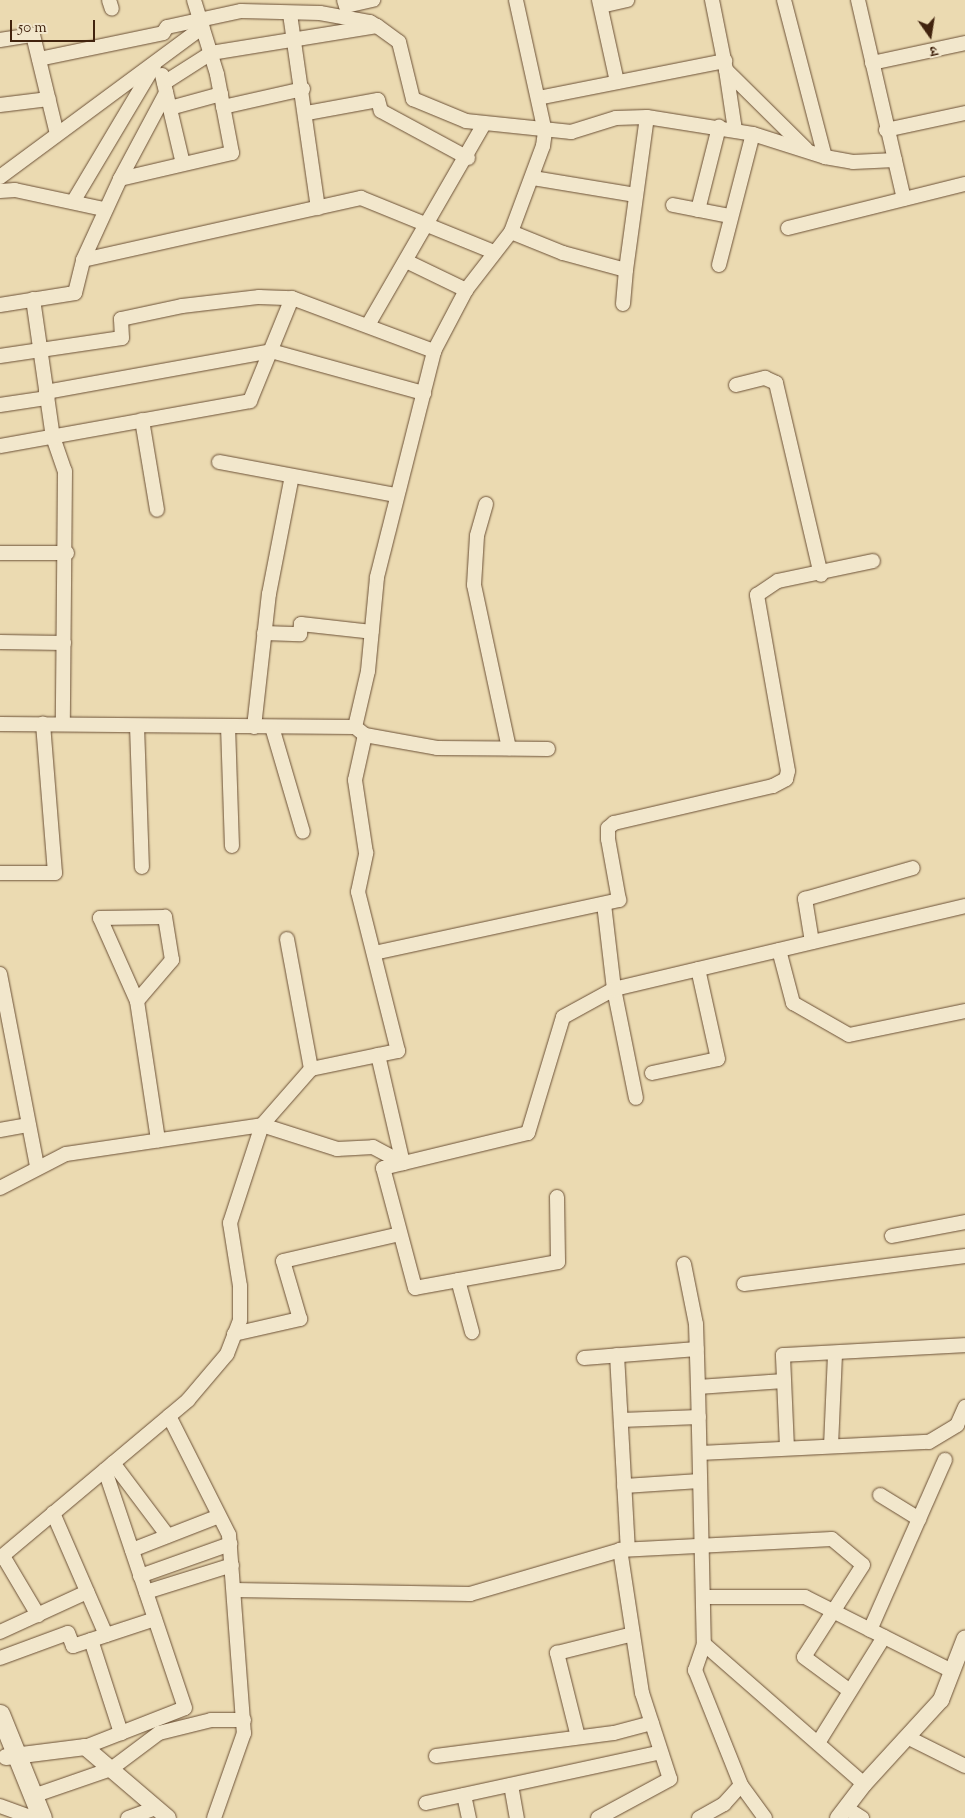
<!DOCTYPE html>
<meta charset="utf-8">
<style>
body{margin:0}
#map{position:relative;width:965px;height:1818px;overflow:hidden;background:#ebdab1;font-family:"Sorts Mill Goudy","Noto Serif Devanagari",serif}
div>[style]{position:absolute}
.roads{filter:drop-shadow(0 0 1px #6c5137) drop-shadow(0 0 1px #6c5137)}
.minor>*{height:14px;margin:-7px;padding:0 7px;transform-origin:7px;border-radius:7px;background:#f2e7cc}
.tertiary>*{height:16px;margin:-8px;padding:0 8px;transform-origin:8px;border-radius:8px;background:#f2e7cc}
.secondary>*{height:19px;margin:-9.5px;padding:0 9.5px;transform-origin:9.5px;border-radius:9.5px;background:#f2e7cc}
span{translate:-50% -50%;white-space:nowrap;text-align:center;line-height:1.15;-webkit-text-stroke:4px #f2e7cc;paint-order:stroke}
.north{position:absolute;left:905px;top:10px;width:50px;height:50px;-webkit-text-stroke:4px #f2e7cc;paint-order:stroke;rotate:167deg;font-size:14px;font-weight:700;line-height:20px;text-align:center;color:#41230e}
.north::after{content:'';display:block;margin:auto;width:18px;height:22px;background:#41230e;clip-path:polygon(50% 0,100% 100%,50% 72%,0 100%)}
.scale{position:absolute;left:10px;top:20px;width:85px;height:22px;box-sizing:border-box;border:2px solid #41230e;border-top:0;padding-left:6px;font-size:15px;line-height:18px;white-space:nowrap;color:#41230e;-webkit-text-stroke:4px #f2e7cc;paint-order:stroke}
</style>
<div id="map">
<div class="roads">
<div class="minor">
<i style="left:109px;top:0;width:9px;rotate:72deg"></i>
<i style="left:344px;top:0;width:6px;rotate:72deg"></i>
<i style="left:346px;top:6px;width:28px;rotate:-13deg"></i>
<i style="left:599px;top:0;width:84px;rotate:77.6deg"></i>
<i style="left:712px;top:0;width:71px;rotate:78.7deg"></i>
<i style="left:726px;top:70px;width:112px;rotate:44.6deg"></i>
<i style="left:784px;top:0;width:162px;rotate:75.4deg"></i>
<i style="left:858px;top:0;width:204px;rotate:77deg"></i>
<i style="left:601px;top:6px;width:27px;rotate:-13deg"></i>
<i style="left:290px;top:14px;width:196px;rotate:81.8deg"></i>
<i style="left:0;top:40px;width:33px;rotate:-9deg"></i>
<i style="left:33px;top:35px;width:102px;rotate:76.4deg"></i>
<i style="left:39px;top:59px;width:127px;rotate:-11.8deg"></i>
<i style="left:163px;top:33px;width:7px;rotate:-56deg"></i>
<i style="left:167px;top:27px;width:76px;rotate:-12.2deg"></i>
<i style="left:241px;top:11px;width:79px;rotate:1.5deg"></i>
<i style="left:320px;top:13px;width:51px;rotate:10.2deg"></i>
<i style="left:370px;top:22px;width:8px;rotate:30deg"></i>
<i style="left:377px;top:26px;width:27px;rotate:36deg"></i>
<i style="left:399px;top:42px;width:59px;rotate:76.2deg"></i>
<i style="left:413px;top:99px;width:57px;rotate:22.5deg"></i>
<i style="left:466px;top:121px;width:106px;rotate:6deg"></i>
<i style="left:571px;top:132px;width:47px;rotate:-17.3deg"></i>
<i style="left:616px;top:118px;width:31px;rotate:-2deg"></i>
<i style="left:647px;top:117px;width:107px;rotate:9.1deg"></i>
<i style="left:753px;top:134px;width:76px;rotate:17.7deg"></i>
<i style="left:825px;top:157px;width:28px;rotate:10deg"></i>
<i style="left:853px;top:162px;width:42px;rotate:-2.7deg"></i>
<i style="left:872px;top:63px;width:95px;rotate:-12.1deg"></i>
<i style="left:726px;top:70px;width:61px;rotate:81.5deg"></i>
<i style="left:162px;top:75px;width:91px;rotate:76.7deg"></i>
<i style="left:164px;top:83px;width:56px;rotate:-32.6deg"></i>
<i style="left:211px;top:53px;width:168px;rotate:-9.2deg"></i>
<i style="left:538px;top:98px;width:191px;rotate:-11.2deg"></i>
<i style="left:0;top:105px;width:49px;rotate:-7deg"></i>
<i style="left:223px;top:107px;width:82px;rotate:-12.7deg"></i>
<i style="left:170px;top:108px;width:53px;rotate:-15.4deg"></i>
<i style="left:307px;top:113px;width:72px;rotate:-10.4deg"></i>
<i style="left:378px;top:100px;width:11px;rotate:75deg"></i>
<i style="left:381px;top:111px;width:99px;rotate:28.4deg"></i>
<i style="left:886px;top:130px;width:81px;rotate:-12.1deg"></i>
<i style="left:0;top:177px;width:252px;rotate:-36.5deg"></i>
<i style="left:533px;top:178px;width:104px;rotate:9.4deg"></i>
<i style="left:120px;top:179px;width:98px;rotate:-61.9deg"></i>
<i style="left:0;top:191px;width:15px;rotate:-4deg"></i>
<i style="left:15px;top:190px;width:91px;rotate:12.1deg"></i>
<i style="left:73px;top:202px;width:158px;rotate:-59.2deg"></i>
<i style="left:673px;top:205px;width:57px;rotate:11.1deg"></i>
<i style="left:698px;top:210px;width:86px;rotate:-75.8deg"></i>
<i style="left:788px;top:228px;width:182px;rotate:-14deg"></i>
<i style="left:511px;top:232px;width:56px;rotate:22deg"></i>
<i style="left:563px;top:253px;width:65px;rotate:15.1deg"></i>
<i style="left:626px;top:270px;width:154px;rotate:-82.2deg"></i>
<i style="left:83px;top:260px;width:285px;rotate:-12.6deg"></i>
<i style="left:361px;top:198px;width:144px;rotate:22.1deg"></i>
<i style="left:406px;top:261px;width:67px;rotate:25.8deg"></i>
<i style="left:719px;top:265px;width:135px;rotate:-75.5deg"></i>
<i style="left:33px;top:299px;width:139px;rotate:81.8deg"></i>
<i style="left:53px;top:437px;width:36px;rotate:71deg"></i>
<i style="left:65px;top:471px;width:252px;rotate:90.5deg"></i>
<i style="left:623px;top:304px;width:34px;rotate:-85deg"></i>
<i style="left:0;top:305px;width:76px;rotate:-9.1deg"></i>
<i style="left:75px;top:293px;width:34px;rotate:-76deg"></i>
<i style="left:83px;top:260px;width:89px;rotate:-65.4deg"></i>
<i style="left:120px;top:179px;width:115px;rotate:-13.1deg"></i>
<i style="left:232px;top:153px;width:80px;rotate:-100.8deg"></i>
<i style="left:217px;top:74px;width:77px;rotate:-107.3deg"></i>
<i style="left:368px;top:325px;width:232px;rotate:-60deg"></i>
<i style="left:0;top:356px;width:123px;rotate:-8.4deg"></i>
<i style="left:122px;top:338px;width:19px;rotate:-93deg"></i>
<i style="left:121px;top:319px;width:62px;rotate:-12deg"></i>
<i style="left:182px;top:306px;width:78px;rotate:-6.7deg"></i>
<i style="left:259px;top:297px;width:33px;rotate:2deg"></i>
<i style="left:292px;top:298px;width:152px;rotate:20.5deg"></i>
<i style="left:736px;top:385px;width:30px;rotate:-14deg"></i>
<i style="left:765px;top:378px;width:12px;rotate:24deg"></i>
<i style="left:776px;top:383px;width:197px;rotate:76.8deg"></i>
<i style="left:46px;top:392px;width:229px;rotate:-10.3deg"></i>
<i style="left:271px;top:351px;width:159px;rotate:15.4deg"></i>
<i style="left:0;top:405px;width:48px;rotate:-8.5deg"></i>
<i style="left:142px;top:420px;width:91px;rotate:80.5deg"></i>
<i style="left:0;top:446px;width:254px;rotate:-10.2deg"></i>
<i style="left:250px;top:401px;width:111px;rotate:-67.8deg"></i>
<i style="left:219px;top:462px;width:180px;rotate:10.6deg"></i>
<i style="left:486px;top:504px;width:33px;rotate:106deg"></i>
<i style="left:477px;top:536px;width:49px;rotate:93.5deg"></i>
<i style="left:474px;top:585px;width:167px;rotate:77.9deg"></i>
<i style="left:0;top:553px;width:67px"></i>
<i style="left:264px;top:633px;width:36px;rotate:2deg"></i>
<i style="left:300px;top:634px;width:10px;rotate:-84deg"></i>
<i style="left:301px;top:624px;width:71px;rotate:6.4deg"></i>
<i style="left:0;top:642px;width:64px;rotate:0.9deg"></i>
<i style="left:0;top:724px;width:355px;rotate:0.5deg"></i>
<i style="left:137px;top:726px;width:141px;rotate:88deg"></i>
<i style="left:228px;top:726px;width:120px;rotate:88.1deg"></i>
<i style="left:254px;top:727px;width:134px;rotate:-83.6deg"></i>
<i style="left:269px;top:594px;width:120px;rotate:-79deg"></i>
<i style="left:272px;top:727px;width:109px;rotate:73.6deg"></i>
<i style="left:365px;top:735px;width:73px;rotate:10.2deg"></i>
<i style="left:437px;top:748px;width:111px;rotate:0.5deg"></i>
<i style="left:0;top:873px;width:55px"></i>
<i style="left:55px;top:873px;width:150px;rotate:-94.6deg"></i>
<i style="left:604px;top:904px;width:86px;rotate:83.3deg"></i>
<i style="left:614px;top:989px;width:111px;rotate:78.6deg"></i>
<i style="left:287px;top:939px;width:132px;rotate:79.5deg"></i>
<i style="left:812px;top:942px;width:44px;rotate:-99.2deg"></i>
<i style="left:805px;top:899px;width:112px;rotate:-16deg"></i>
<i style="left:779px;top:950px;width:55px;rotate:75.2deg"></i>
<i style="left:793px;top:1003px;width:64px;rotate:29.7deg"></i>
<i style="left:849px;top:1035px;width:118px;rotate:-11.7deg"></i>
<i style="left:374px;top:953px;width:251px;rotate:-12.2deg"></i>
<i style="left:619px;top:900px;width:62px;rotate:-100.2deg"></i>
<i style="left:608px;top:839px;width:11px;rotate:-90deg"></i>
<i style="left:608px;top:828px;width:8px;rotate:-40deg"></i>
<i style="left:614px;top:823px;width:163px;rotate:-13.1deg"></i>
<i style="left:773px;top:786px;width:15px;rotate:-28deg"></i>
<i style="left:786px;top:779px;width:8px;rotate:-76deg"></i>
<i style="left:788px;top:771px;width:179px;rotate:-100deg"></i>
<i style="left:757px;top:595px;width:25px;rotate:-34deg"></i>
<i style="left:778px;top:581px;width:97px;rotate:-11.9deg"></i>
<i style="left:0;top:974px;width:197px;rotate:79.1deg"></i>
<i style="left:137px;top:1001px;width:54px;rotate:-49.5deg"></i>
<i style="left:172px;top:960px;width:44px;rotate:-99.2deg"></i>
<i style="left:165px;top:917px;width:65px;rotate:179.1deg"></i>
<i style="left:100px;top:918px;width:91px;rotate:66deg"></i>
<i style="left:137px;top:1001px;width:141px;rotate:81.4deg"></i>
<i style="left:378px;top:1055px;width:111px;rotate:77deg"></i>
<i style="left:652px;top:1073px;width:67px;rotate:-12deg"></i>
<i style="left:718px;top:1059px;width:92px;rotate:-102.5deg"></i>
<i style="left:0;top:1130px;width:29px;rotate:-10deg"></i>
<i style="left:0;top:1188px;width:74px;rotate:-27.3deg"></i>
<i style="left:66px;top:1154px;width:198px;rotate:-8.4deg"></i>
<i style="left:262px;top:1125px;width:79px;rotate:17.7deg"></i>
<i style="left:337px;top:1149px;width:36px;rotate:-3deg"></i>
<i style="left:373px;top:1147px;width:34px;rotate:28deg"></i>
<i style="left:557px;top:1197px;width:65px;rotate:89.1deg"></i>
<i style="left:558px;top:1262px;width:145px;rotate:169.7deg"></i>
<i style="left:415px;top:1288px;width:124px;rotate:-104.9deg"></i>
<i style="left:383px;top:1168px;width:149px;rotate:-13.6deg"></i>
<i style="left:528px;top:1133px;width:121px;rotate:-73.2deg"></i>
<i style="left:563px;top:1017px;width:58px;rotate:-28.8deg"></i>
<i style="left:614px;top:989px;width:361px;rotate:-13.3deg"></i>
<i style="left:892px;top:1236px;width:74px;rotate:-10.9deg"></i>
<i style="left:684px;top:1264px;width:61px;rotate:78.7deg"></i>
<i style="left:696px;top:1324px;width:63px;rotate:88.2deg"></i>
<i style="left:698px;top:1387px;width:257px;rotate:88.7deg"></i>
<i style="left:704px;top:1644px;width:28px;rotate:109deg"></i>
<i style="left:695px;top:1670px;width:124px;rotate:68.2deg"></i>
<i style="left:741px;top:1785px;width:41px;rotate:54deg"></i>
<i style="left:458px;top:1280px;width:54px;rotate:74.9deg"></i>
<i style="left:744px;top:1284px;width:223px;rotate:-7.2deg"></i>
<i style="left:234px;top:1334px;width:68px;rotate:-12.8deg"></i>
<i style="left:300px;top:1319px;width:60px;rotate:-106.3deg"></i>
<i style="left:283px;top:1261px;width:120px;rotate:-13deg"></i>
<i style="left:617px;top:1355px;width:194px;rotate:86.8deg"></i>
<i style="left:584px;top:1358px;width:113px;rotate:-4.6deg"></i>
<i style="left:698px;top:1387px;width:86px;rotate:-4deg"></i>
<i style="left:169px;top:1416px;width:133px;rotate:63.2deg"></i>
<i style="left:229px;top:1535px;width:199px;rotate:85.7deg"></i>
<i style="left:244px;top:1733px;width:90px;rotate:109.4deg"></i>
<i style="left:621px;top:1420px;width:78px;rotate:-2.2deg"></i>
<i style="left:831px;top:1446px;width:93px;rotate:-87.5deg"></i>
<i style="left:787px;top:1448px;width:93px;rotate:-92.5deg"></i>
<i style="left:783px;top:1355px;width:182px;rotate:-3.1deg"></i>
<i style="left:700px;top:1453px;width:229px;rotate:-2.8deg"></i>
<i style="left:929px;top:1442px;width:33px;rotate:-31deg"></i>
<i style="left:957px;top:1425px;width:20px;rotate:-66deg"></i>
<i style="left:113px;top:1463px;width:91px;rotate:53deg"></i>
<i style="left:624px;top:1486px;width:76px;rotate:-3.8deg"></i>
<i style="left:880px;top:1495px;width:46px;rotate:31.6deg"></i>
<i style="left:53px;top:1513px;width:133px;rotate:66.5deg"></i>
<i style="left:132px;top:1550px;width:93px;rotate:-21.3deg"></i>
<i style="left:3px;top:1556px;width:69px;rotate:59.3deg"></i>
<i style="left:0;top:1558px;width:246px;rotate:-40deg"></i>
<i style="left:188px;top:1400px;width:60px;rotate:-49.7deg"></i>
<i style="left:227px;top:1354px;width:36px;rotate:-69deg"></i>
<i style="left:240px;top:1320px;width:34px;rotate:-90deg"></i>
<i style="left:240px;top:1286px;width:64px;rotate:-99deg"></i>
<i style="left:230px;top:1223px;width:103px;rotate:-71.9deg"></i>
<i style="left:262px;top:1125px;width:74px;rotate:-48.8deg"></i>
<i style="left:311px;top:1069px;width:89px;rotate:-11.7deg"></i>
<i style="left:398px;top:1051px;width:164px;rotate:-104.1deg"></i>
<i style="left:358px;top:892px;width:40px;rotate:-78deg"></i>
<i style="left:366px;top:853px;width:74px;rotate:-98.6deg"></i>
<i style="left:355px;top:780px;width:46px;rotate:-77.5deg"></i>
<i style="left:365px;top:735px;width:13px;rotate:-141deg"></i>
<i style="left:355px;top:727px;width:57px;rotate:-76.9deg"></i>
<i style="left:368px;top:671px;width:94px;rotate:-84.5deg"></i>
<i style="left:377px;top:577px;width:233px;rotate:-75.8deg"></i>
<i style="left:434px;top:351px;width:69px;rotate:-62.3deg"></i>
<i style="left:466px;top:290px;width:73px;rotate:-52.2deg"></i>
<i style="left:511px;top:232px;width:92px;rotate:-69.6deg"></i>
<i style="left:543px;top:146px;width:14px;rotate:-82deg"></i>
<i style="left:545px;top:132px;width:135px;rotate:-102.4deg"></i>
<i style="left:140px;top:1576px;width:96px;rotate:-19.6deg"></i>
<i style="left:234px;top:1590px;width:236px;rotate:1deg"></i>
<i style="left:470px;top:1594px;width:156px;rotate:-16.3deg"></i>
<i style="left:620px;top:1550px;width:212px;rotate:-3deg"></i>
<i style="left:832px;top:1539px;width:40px;rotate:40deg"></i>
<i style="left:863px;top:1565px;width:109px;rotate:122.7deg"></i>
<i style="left:804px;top:1657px;width:57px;rotate:36.5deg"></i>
<i style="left:146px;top:1592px;width:90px;rotate:-17.4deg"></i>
<i style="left:703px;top:1597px;width:102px"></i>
<i style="left:805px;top:1597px;width:165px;rotate:26.7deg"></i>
<i style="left:870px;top:1630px;width:186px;rotate:-66.2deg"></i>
<i style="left:0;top:1632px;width:96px;rotate:-24.7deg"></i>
<i style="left:91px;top:1640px;width:98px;rotate:72.1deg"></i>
<i style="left:704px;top:1644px;width:213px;rotate:41.2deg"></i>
<i style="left:0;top:1658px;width:72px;rotate:-20.2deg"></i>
<i style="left:68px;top:1633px;width:14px;rotate:69deg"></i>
<i style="left:73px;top:1646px;width:86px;rotate:-18.2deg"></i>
<i style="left:578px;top:1737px;width:87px;rotate:-104deg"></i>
<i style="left:557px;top:1653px;width:78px;rotate:-14deg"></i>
<i style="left:907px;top:1737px;width:65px;rotate:26.6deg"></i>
<i style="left:818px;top:1743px;width:125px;rotate:-58.1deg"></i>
<i style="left:85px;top:1747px;width:107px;rotate:-21.3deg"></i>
<i style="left:185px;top:1708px;width:251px;rotate:-108.6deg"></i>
<i style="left:436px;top:1756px;width:179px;rotate:-7.4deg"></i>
<i style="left:614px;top:1733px;width:39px;rotate:-15deg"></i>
<i style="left:511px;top:1785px;width:34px;rotate:80deg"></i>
<i style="left:464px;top:1795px;width:24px;rotate:78deg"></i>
<i style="left:33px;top:1796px;width:83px;rotate:-19.1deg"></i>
<i style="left:111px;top:1769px;width:60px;rotate:-36.9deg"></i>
<i style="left:159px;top:1733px;width:54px;rotate:-14deg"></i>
<i style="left:211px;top:1720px;width:33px"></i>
<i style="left:426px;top:1803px;width:240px;rotate:-12.2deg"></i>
<i style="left:0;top:1806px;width:33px;rotate:20deg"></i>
<i style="left:846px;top:1808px;width:19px;rotate:32deg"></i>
<i style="left:128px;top:1818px;width:29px;rotate:-20deg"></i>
<i style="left:598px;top:1818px;width:82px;rotate:-28.4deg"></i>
<i style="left:670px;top:1779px;width:90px;rotate:-108deg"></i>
<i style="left:642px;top:1693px;width:145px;rotate:-98.7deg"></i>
<i style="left:699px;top:1818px;width:29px;rotate:-29deg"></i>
<i style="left:724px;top:1804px;width:25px;rotate:-48deg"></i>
</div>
<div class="tertiary">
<i style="left:6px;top:1757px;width:80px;rotate:-7.2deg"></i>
<i style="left:85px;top:1747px;width:109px;rotate:40.5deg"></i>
<i style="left:838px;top:1818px;width:43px;rotate:-52.6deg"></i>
<i style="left:864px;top:1784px;width:114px;rotate:-47.5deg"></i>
<i style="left:941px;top:1700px;width:66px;rotate:-68.8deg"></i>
</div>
<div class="secondary">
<i style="left:0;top:1714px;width:112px;rotate:68deg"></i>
</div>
</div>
<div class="north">उ</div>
<div class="scale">50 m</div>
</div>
